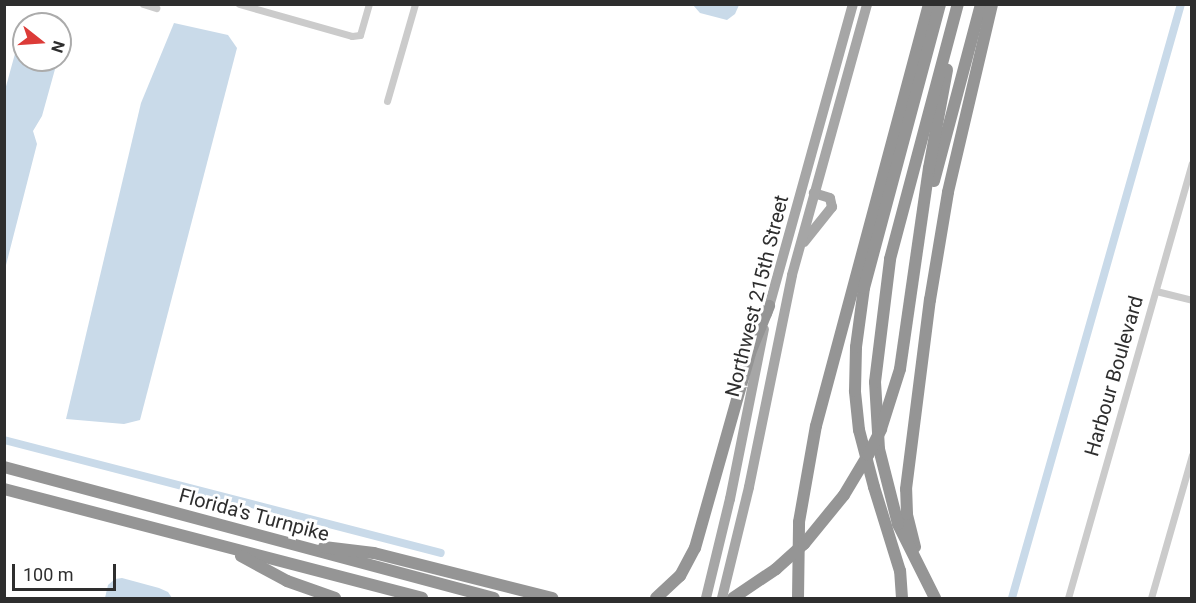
<!DOCTYPE html>
<style>
body{margin:0}
#map{position:relative;width:1196px;height:603px;overflow:hidden;background:#fff;font-family:Roboto,sans-serif}
div>[style]{position:absolute}
.water>*{inset:0;background:#c9dae9}
.canal>*{height:8px;margin:-4px;padding:0 4px;transform-origin:4px;border-radius:4px;background:#c9dae9}
.minor>*{height:7px;margin:-3.5px;padding:0 3.5px;transform-origin:3.5px;border-radius:3.5px;background:#cbcbcb}
.primary>*{height:10px;margin:-5px;padding:0 5px;transform-origin:5px;border-radius:5px;background:#a6a6a6}
.motorway>*{height:12px;margin:-6px;padding:0 6px;transform-origin:6px;border-radius:6px;background:#959595}
.motorway-bridge>*{height:12px;margin:-6px;padding:0 6px;transform-origin:6px;border-radius:6px;background:#959595}
span{translate:-50% -50%;white-space:nowrap;text-align:center;line-height:1.15;-webkit-text-stroke:6px #fff;paint-order:stroke}
.street-label{font-size:20px;color:#2e2e2e}
.frame{position:absolute;inset:0;border:6px solid #2e2e2e;pointer-events:none}
.north{position:absolute;left:12px;top:12px;width:60px;height:60px;box-sizing:border-box;background:#fff;border:2px solid #ababab;border-radius:50%;rotate:107deg;font-size:16px;font-weight:700;line-height:24px;text-align:center;color:#2e2e2e}
.north::after{content:'';display:block;margin:auto;width:21px;height:27px;background:#dc3b38;clip-path:polygon(50% 0,100% 100%,50% 72%,0 100%)}
.scale{position:absolute;left:12px;top:564px;width:104px;height:27px;box-sizing:border-box;border:3px solid #2e2e2e;border-top:0;padding-left:8px;font-size:18px;line-height:21px;white-space:nowrap;color:#2e2e2e;-webkit-text-stroke:4px #fff;paint-order:stroke}
</style>
<div id="map">
<div class="water">
<i style="clip-path:polygon(693px 5px,739px 5px,735px 14px,727px 20px,700px 13px)"></i>
<i style="clip-path:polygon(174px 23px,228px 35px,237px 48px,140px 420px,124px 424px,66px 419px,141px 103px)"></i>
<i style="clip-path:polygon(24px 42px,24px 60px,57px 60px,57px 62px,42px 116px,33px 131px,37px 144px,5px 269px,5px 90px,16px 50px)"></i>
<i style="clip-path:polygon(122px 578px,159px 588px,168px 592px,172px 598px,105px 598px,108px 585px,115px 579px)"></i>
</div>
<div class="canal">
<i style="left:4px;top:440px;width:451px;rotate:14.5deg"></i>
<i style="left:1012px;top:598px;width:618px;rotate:-74.12deg"></i>
</div>
<div class="minor">
<i style="left:143px;top:4px;width:14px;rotate:17deg"></i>
<i style="left:239px;top:4px;width:117px;rotate:15.8deg"></i>
<i style="left:352px;top:36px;width:8px;rotate:-7deg"></i>
<i style="left:360px;top:35px;width:32px;rotate:-74deg"></i>
<i style="left:387px;top:101px;width:101px;rotate:-73.9deg"></i>
<i style="left:1156px;top:291px;width:37px;rotate:14deg"></i>
<i style="left:1068px;top:598px;width:452px;rotate:-74.1deg"></i>
<i style="left:1151px;top:598px;width:149px;rotate:-74deg"></i>
</div>
<div class="primary">
<i style="left:804px;top:242px;width:45px;rotate:-51.3deg"></i>
<i style="left:832px;top:207px;width:9px;rotate:-103deg"></i>
<i style="left:830px;top:198px;width:17px;rotate:-163deg"></i>
<i style="left:767px;top:314px;width:322px;rotate:-74.5deg"></i>
<i style="left:706px;top:598px;width:102px;rotate:-76.4deg"></i>
<i style="left:730px;top:499px;width:173px;rotate:-78.7deg"></i>
<i style="left:722px;top:598px;width:114px;rotate:-76.3deg"></i>
<i style="left:749px;top:487px;width:216px;rotate:-78.5deg"></i>
<i style="left:792px;top:275px;width:281px;rotate:-74.5deg"></i>
</div>
<div class="motorway">
<i style="left:934px;top:181px;width:183px;rotate:-75.1deg"></i>
<i style="left:900px;top:369px;width:203px;rotate:-81.8deg"></i>
<i style="left:929px;top:168px;width:100px;rotate:-79.6deg"></i>
<i style="left:4px;top:467px;width:507px;rotate:14.97deg"></i>
<i style="left:4px;top:489px;width:432px;rotate:14.6deg"></i>
<i style="left:324px;top:547px;width:50px;rotate:6.8deg"></i>
<i style="left:374px;top:553px;width:184px;rotate:14.2deg"></i>
<i style="left:915px;top:547px;width:34px;rotate:-104deg"></i>
<i style="left:907px;top:514px;width:25px;rotate:-92deg"></i>
<i style="left:906px;top:489px;width:191px;rotate:-82.8deg"></i>
<i style="left:930px;top:300px;width:109px;rotate:-80.5deg"></i>
<i style="left:948px;top:192px;width:193px;rotate:-76.8deg"></i>
<i style="left:241px;top:556px;width:52px;rotate:28.5deg"></i>
<i style="left:287px;top:581px;width:51px;rotate:19.5deg"></i>
<i style="left:656px;top:598px;width:33px;rotate:-43deg"></i>
<i style="left:680px;top:576px;width:32px;rotate:-62deg"></i>
<i style="left:695px;top:548px;width:203px;rotate:-74.2deg"></i>
<i style="left:750px;top:353px;width:51px;rotate:-68deg"></i>
<i style="left:798px;top:598px;width:76px;rotate:-89.2deg"></i>
<i style="left:799px;top:522px;width:97px;rotate:-80deg"></i>
<i style="left:816px;top:426px;width:437px;rotate:-75deg"></i>
<i style="left:902px;top:598px;width:27px;rotate:-94deg"></i>
<i style="left:900px;top:571px;width:88px;rotate:-107.2deg"></i>
<i style="left:874px;top:487px;width:59px;rotate:-104.7deg"></i>
<i style="left:859px;top:430px;width:39px;rotate:-96deg"></i>
<i style="left:855px;top:391px;width:44px;rotate:-88.7deg"></i>
<i style="left:856px;top:347px;width:60px;rotate:-82.3deg"></i>
<i style="left:864px;top:288px;width:294px;rotate:-75deg"></i>
<i style="left:935px;top:598px;width:83px;rotate:-116.6deg"></i>
<i style="left:898px;top:524px;width:77px;rotate:-104.2deg"></i>
<i style="left:879px;top:449px;width:67px;rotate:-93.4deg"></i>
<i style="left:875px;top:382px;width:124px;rotate:-83deg"></i>
<i style="left:890px;top:259px;width:264px;rotate:-75.1deg"></i>
</div>
<div class="motorway-bridge">
<i style="left:733px;top:598px;width:52px;rotate:-34deg"></i>
<i style="left:776px;top:569px;width:38px;rotate:-42deg"></i>
<i style="left:804px;top:544px;width:63px;rotate:-50.8deg"></i>
<i style="left:844px;top:495px;width:47px;rotate:-59deg"></i>
<i style="left:868px;top:455px;width:29px;rotate:-63deg"></i>
<i style="left:881px;top:429px;width:63px;rotate:-72.4deg"></i>
</div>
<div class="street-label">
<span style="left:757px;top:296px;rotate:-76deg">Northwest 215th Street</span>
<span style="left:1114px;top:376px;rotate:-74deg">Harbour Boulevard</span>
<span style="left:254px;top:515px;rotate:15deg">Florida's Turnpike</span>
</div>
<div class="frame"></div>
<div class="north">N</div>
<div class="scale">100 m</div>
</div>
